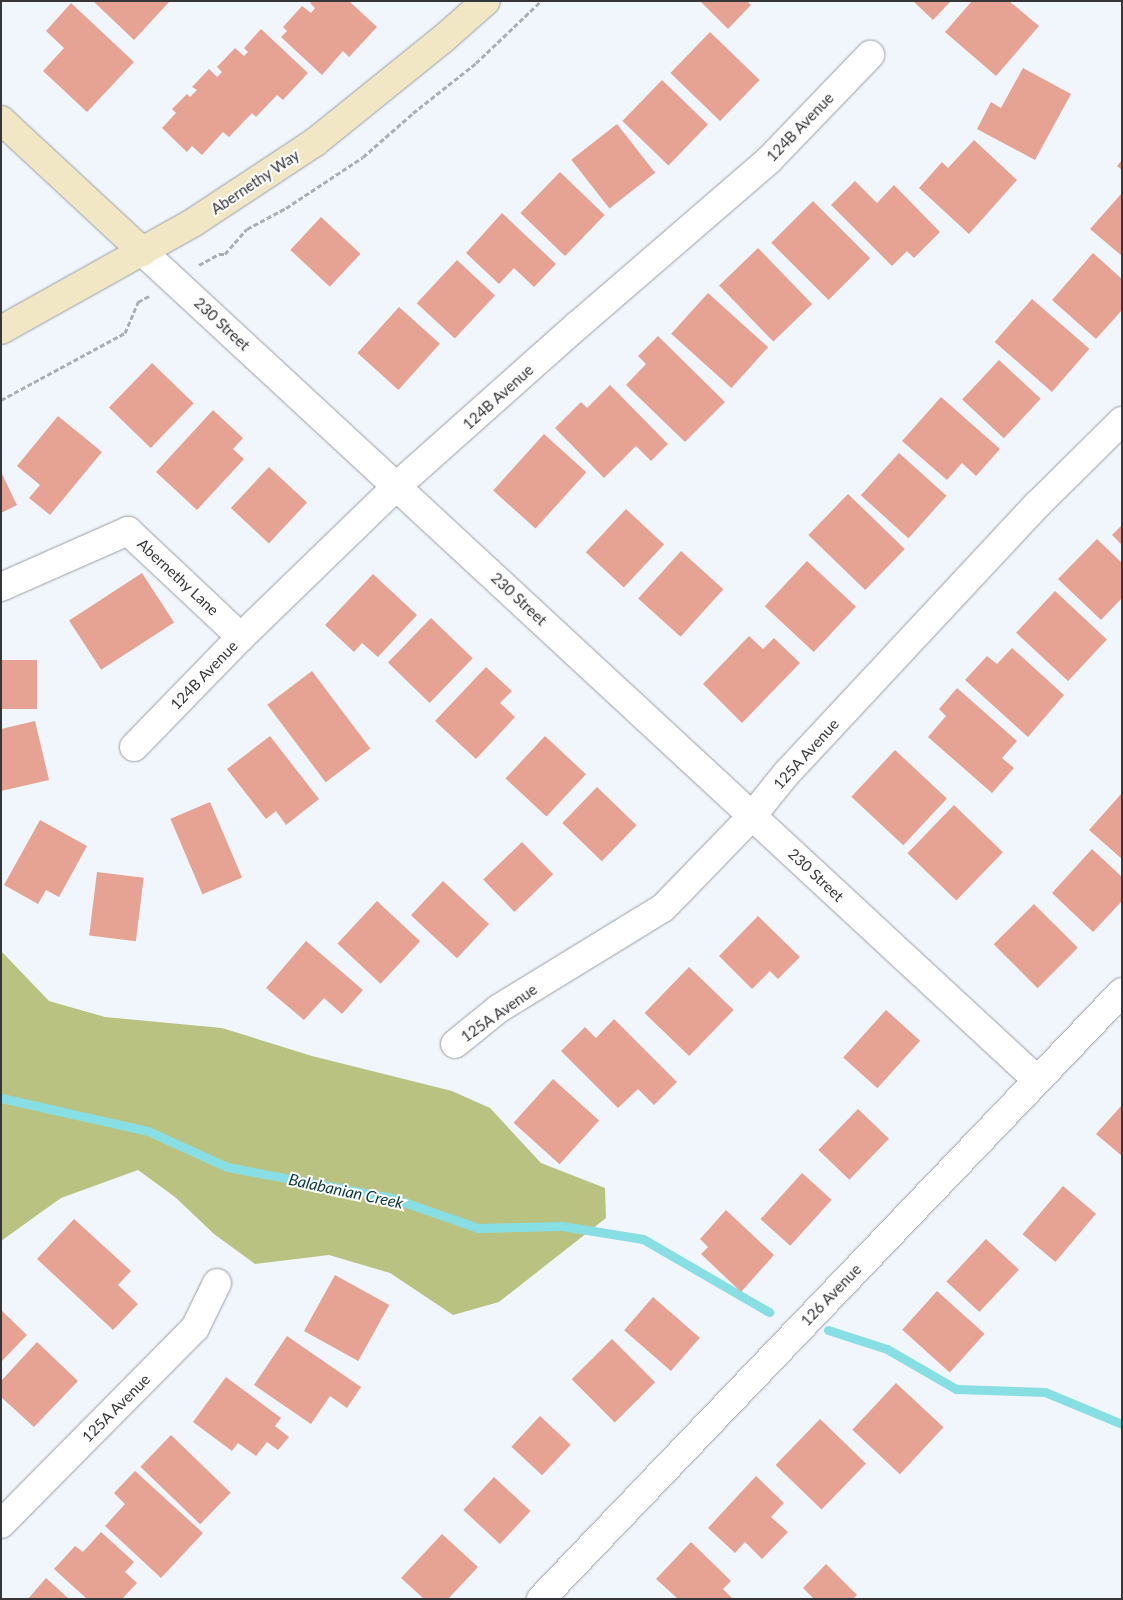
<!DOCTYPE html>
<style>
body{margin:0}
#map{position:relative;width:1123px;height:1600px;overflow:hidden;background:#f1f6fd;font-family:Lato,sans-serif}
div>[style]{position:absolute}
.forest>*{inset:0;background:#bac282}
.stream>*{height:9px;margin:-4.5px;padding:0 4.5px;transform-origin:4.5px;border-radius:4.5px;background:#87dfe3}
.building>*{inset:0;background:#e6a292;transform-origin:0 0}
.path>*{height:3px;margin-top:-1.5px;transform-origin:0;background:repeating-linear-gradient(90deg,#abaeb4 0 5px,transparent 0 7.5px)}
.roads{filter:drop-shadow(0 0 1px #989da3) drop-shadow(0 0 1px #989da3)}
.street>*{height:28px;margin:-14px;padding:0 14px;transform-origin:14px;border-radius:14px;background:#fff}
.secondary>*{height:28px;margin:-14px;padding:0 14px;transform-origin:14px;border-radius:14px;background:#f2e7c4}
span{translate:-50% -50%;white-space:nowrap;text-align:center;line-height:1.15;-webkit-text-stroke:4px #fff;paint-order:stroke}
.street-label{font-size:15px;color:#353639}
.water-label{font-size:16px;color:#0c383a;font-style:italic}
.frame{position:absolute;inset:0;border:2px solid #353639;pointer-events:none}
</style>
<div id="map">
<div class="forest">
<i style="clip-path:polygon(1px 951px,49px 1001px,105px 1017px,222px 1028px,312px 1056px,452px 1091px,490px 1108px,541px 1163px,605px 1188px,606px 1218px,499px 1302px,453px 1315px,390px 1273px,329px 1255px,255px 1264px,214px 1234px,175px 1197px,138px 1170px,61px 1198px,1px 1241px)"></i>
</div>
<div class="stream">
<i style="left:1px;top:1098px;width:151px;rotate:12.7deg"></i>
<i style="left:148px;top:1131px;width:87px;rotate:24.5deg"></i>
<i style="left:227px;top:1167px;width:168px;rotate:10.6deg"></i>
<i style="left:392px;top:1198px;width:91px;rotate:19.2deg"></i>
<i style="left:478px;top:1228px;width:84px;rotate:-1.4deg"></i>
<i style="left:562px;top:1226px;width:82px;rotate:9.1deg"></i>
<i style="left:643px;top:1239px;width:146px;rotate:30.1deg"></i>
<i style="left:828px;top:1330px;width:62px;rotate:17.9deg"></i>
<i style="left:887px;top:1349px;width:80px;rotate:30.1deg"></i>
<i style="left:956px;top:1389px;width:89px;rotate:1.9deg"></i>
<i style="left:1045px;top:1392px;width:83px;rotate:22.6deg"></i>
</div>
<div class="building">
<i style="clip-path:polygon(93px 1px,170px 1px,134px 40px)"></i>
<i style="clip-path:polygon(312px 1px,349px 1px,377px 27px,349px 57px,343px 51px,322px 75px,281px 37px,287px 31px,283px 27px,302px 6px,311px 13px,315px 8px,310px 3px)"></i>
<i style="clip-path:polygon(700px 1px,747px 1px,751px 5px,728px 29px)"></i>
<i style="clip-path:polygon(913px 1px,951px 1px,933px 20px)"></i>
<i style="clip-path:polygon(972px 1px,1009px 1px,1039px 26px,996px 76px,945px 32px)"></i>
<i style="clip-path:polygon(71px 3px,134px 62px,87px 112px,43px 71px,64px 48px,46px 31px)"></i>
<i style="clip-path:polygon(261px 29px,308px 73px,283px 100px,277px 95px,256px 117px,252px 113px,229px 137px,223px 132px,202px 155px,192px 146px,187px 152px,162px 128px,176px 113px,172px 109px,187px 94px,190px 97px,197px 90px,192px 87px,209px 69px,217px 77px,222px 72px,217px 67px,235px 48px,244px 56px,248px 52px,244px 48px)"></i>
<i style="left:710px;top:32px;width:69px;height:57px;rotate:44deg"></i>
<i style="clip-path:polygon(1023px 68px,1071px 94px,1035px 160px,977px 129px,991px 102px,1001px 108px)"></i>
<i style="left:662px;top:80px;width:64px;height:57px;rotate:44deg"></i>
<i style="left:617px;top:124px;width:62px;height:58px;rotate:52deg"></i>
<i style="clip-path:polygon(974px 140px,1017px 180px,969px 234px,919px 188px,942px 162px,948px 168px)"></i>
<i style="clip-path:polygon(1122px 160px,1122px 170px,1117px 166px)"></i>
<i style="left:560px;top:172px;width:62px;height:57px;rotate:44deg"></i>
<i style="clip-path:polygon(855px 181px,877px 203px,894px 185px,940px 232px,914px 258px,907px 251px,892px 266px,831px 205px)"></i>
<i style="clip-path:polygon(1122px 193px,1122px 256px,1090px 229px)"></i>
<i style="left:813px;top:201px;width:81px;height:59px;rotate:45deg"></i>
<i style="clip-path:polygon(502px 213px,556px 264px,534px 287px,514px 268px,499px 284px,466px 253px)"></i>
<i style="left:321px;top:217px;width:54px;height:45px;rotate:43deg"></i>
<i style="left:758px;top:248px;width:78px;height:54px;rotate:46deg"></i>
<i style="clip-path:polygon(1093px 253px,1122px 279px,1122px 310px,1096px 339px,1052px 300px)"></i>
<i style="left:457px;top:260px;width:52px;height:59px;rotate:43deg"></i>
<i style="left:708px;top:293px;width:81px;height:55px;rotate:42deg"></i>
<i style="left:1032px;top:299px;width:76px;height:57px;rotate:41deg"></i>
<i style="left:399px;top:307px;width:55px;height:62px;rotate:42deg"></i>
<i style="clip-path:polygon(658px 336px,725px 402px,685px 442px,626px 385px,646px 364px,638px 356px)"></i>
<i style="left:999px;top:360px;width:57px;height:54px;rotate:43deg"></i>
<i style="left:152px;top:363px;width:58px;height:62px;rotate:44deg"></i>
<i style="clip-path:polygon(610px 385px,668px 444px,651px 461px,636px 446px,604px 478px,555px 428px,581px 402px,587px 408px)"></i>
<i style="clip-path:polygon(941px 397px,1000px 449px,976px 476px,962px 463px,947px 480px,902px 441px)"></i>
<i style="clip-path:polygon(213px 410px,243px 438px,233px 449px,244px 459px,197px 510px,156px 472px)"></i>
<i style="clip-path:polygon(58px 416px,102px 452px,50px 515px,29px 498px,40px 485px,17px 466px)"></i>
<i style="left:544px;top:434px;width:57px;height:76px;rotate:42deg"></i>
<i style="left:899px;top:453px;width:64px;height:57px;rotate:42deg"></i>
<i style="left:269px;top:467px;width:52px;height:56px;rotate:43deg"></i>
<i style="clip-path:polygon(1px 472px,17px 505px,1px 513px)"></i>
<i style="left:848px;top:494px;width:79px;height:57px;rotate:44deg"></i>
<i style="left:626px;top:509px;width:52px;height:59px;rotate:43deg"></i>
<i style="clip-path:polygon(1122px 525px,1122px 545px,1112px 535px)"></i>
<i style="clip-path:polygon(1097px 539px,1122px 563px,1122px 598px,1101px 620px,1058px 579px)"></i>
<i style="left:681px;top:551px;width:57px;height:64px;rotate:42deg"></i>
<i style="left:807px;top:561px;width:67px;height:62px;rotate:43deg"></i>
<i style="left:142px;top:573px;width:59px;height:87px;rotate:57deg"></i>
<i style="clip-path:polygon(373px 574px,417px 615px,378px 657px,362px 643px,354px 652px,325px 625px)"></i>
<i style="left:1055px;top:591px;width:71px;height:57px;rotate:43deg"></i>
<i style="left:431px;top:618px;width:58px;height:62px;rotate:44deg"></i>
<i style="clip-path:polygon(749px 636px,763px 649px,774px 638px,800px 663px,742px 723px,703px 684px)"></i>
<i style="clip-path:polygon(1012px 648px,1064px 695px,1028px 737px,965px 680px,987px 656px,997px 664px)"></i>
<i style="left:1px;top:660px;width:36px;height:49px"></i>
<i style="clip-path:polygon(486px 667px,512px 691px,500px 703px,515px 717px,476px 759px,435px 721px)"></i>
<i style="left:312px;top:671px;width:97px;height:56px;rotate:53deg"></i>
<i style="clip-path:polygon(957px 688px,1017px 741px,1002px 758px,1014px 768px,992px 793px,928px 737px,946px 716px,939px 709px)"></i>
<i style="clip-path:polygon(35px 721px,49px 780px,1px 791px,1px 729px)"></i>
<i style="clip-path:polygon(270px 736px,319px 799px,286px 825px,276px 811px,266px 819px,227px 769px)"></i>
<i style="left:545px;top:736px;width:56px;height:58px;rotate:43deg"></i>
<i style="left:895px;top:750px;width:71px;height:64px;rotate:43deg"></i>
<i style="left:597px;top:787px;width:55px;height:50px;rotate:44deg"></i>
<i style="clip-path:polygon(1122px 793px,1122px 859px,1089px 830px)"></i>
<i style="left:210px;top:802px;width:82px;height:43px;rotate:67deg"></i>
<i style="left:954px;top:805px;width:68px;height:67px;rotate:44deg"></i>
<i style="clip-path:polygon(40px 820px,87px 846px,59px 897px,46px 890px,38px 904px,4px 885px)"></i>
<i style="left:522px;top:842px;width:45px;height:54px;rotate:46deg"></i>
<i style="clip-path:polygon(1092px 849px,1122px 877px,1122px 901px,1093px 932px,1052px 893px)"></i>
<i style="left:97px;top:872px;width:47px;height:64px;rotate:7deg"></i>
<i style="left:443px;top:881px;width:63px;height:47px;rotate:43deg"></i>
<i style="left:377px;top:901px;width:59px;height:58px;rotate:43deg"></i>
<i style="left:1034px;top:904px;width:62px;height:57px;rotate:45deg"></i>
<i style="clip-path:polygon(758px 916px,800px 957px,778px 979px,770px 971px,752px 989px,719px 956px)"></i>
<i style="clip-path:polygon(306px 941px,363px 990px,342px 1014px,324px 998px,304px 1020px,266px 988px)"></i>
<i style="left:689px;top:967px;width:62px;height:64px;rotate:44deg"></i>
<i style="left:886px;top:1010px;width:46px;height:64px;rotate:42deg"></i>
<i style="clip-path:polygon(614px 1019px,677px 1082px,654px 1105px,638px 1089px,618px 1108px,561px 1051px,585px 1027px,596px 1038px)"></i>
<i style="left:553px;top:1079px;width:62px;height:59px;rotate:42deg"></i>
<i style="clip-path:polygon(1122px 1105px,1122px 1156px,1096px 1134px)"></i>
<i style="left:858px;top:1109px;width:43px;height:57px;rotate:44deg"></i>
<i style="left:802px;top:1173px;width:40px;height:62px;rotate:42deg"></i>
<i style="left:1063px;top:1186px;width:43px;height:63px;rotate:40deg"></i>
<i style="clip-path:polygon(726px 1210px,774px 1255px,741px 1292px,701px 1254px,708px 1247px,700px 1239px)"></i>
<i style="clip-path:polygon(74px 1219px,131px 1271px,118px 1285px,138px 1304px,113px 1330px,37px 1259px)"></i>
<i style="left:986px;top:1239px;width:45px;height:58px;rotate:43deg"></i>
<i style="left:335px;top:1275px;width:62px;height:64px;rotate:29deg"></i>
<i style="left:937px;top:1291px;width:64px;height:52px;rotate:42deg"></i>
<i style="left:653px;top:1297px;width:62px;height:44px;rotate:41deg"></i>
<i style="clip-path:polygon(1px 1310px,27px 1335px,1px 1362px)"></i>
<i style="clip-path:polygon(287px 1336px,361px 1387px,347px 1408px,330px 1396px,311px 1424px,254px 1385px)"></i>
<i style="left:612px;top:1339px;width:61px;height:57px;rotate:45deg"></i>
<i style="clip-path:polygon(37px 1342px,78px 1381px,34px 1427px,1px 1397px,1px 1381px)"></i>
<i style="clip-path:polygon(226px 1377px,281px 1418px,275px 1426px,289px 1437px,278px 1450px,267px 1442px,256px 1456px,238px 1443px,232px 1451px,193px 1422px)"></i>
<i style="left:896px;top:1383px;width:65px;height:64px;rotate:43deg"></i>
<i style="left:540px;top:1416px;width:42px;height:42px;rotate:43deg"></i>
<i style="left:820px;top:1419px;width:64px;height:64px;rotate:44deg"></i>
<i style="left:171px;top:1435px;width:83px;height:44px;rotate:44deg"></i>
<i style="clip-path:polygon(135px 1471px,203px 1533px,161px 1578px,105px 1526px,125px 1504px,114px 1493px)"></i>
<i style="clip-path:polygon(756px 1476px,784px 1503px,771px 1517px,788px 1532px,762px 1559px,745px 1542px,735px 1553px,708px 1528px)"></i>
<i style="left:494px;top:1477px;width:50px;height:45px;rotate:43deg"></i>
<i style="clip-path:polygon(101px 1532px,134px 1562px,125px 1572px,137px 1583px,122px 1599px,87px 1599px,54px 1569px,75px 1546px,83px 1552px)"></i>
<i style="clip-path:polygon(442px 1534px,478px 1567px,448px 1599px,424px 1599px,401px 1578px)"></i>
<i style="clip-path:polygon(691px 1542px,731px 1581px,723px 1589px,733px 1599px,678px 1599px,656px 1579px)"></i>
<i style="clip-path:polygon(826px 1564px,857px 1595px,853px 1599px,814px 1599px,803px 1588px)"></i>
<i style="clip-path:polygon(46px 1578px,69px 1599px,28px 1599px)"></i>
</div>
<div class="path">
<i style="left:199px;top:265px;width:23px;rotate:-29deg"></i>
<i style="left:219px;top:254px;width:6px"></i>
<i style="left:225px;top:254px;width:33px;rotate:-49deg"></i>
<i style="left:247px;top:229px;width:44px;rotate:-28.3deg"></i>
<i style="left:286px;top:208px;width:92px;rotate:-33.5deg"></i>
<i style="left:363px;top:157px;width:67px;rotate:-41.3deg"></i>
<i style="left:413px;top:113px;width:80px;rotate:-38.4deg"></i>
<i style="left:476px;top:63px;width:90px;rotate:-43.6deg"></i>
<i style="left:1px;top:400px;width:141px;rotate:-28.4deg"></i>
<i style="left:125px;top:333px;width:34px;rotate:-67deg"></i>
<i style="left:138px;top:302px;width:13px;rotate:-29deg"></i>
</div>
<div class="roads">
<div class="street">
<i style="left:143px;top:252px;width:1217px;rotate:42.8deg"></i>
<i style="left:1px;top:587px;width:139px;rotate:-23.8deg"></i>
<i style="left:128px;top:531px;width:155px;rotate:43.2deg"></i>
<i style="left:134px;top:747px;width:153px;rotate:-45.8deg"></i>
<i style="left:241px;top:637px;width:217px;rotate:-44.1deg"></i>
<i style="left:397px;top:486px;width:242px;rotate:-41.7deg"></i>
<i style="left:578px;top:325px;width:252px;rotate:-40.8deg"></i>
<i style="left:769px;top:160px;width:146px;rotate:-46.1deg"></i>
<i style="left:455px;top:1044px;width:55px;rotate:-39.1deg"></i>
<i style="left:498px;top:1009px;width:193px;rotate:-31.5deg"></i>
<i style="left:663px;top:908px;width:128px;rotate:-45.9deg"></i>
<i style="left:752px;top:816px;width:54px;rotate:-51deg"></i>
<i style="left:786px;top:774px;width:369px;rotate:-47deg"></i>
<i style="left:1038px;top:504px;width:118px;rotate:-44.7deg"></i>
<i style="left:1px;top:1524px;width:276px;rotate:-45.3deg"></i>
<i style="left:195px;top:1328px;width:50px;rotate:-63.9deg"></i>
<i style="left:541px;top:1599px;width:840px;rotate:-46.25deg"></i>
</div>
<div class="secondary">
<i style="left:1px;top:120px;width:194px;rotate:42.9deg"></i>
<i style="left:1px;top:330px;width:221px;rotate:-29.2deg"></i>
<i style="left:194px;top:222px;width:144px;rotate:-33.4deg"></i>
<i style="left:314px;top:143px;width:166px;rotate:-38.9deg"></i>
<i style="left:443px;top:39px;width:57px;rotate:-41.5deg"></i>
</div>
</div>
<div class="street-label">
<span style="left:800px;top:127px;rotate:-46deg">124B Avenue</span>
<span style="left:255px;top:182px;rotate:-34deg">Abernethy Way</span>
<span style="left:222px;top:324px;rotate:43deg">230 Street</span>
<span style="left:498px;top:397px;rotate:-42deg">124B Avenue</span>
<span style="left:178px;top:577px;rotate:43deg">Abernethy Lane</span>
<span style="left:519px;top:599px;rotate:43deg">230 Street</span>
<span style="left:204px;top:675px;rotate:-46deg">124B Avenue</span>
<span style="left:806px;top:754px;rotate:-48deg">125A Avenue</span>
<span style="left:816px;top:875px;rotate:43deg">230 Street</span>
<span style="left:499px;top:1013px;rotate:-35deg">125A Avenue</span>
<span style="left:831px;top:1295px;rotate:-46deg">126 Avenue</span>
<span style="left:116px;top:1408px;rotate:-45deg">125A Avenue</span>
</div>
<div class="water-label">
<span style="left:346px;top:1191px;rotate:12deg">Balabanian Creek</span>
</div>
<div class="frame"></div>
</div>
